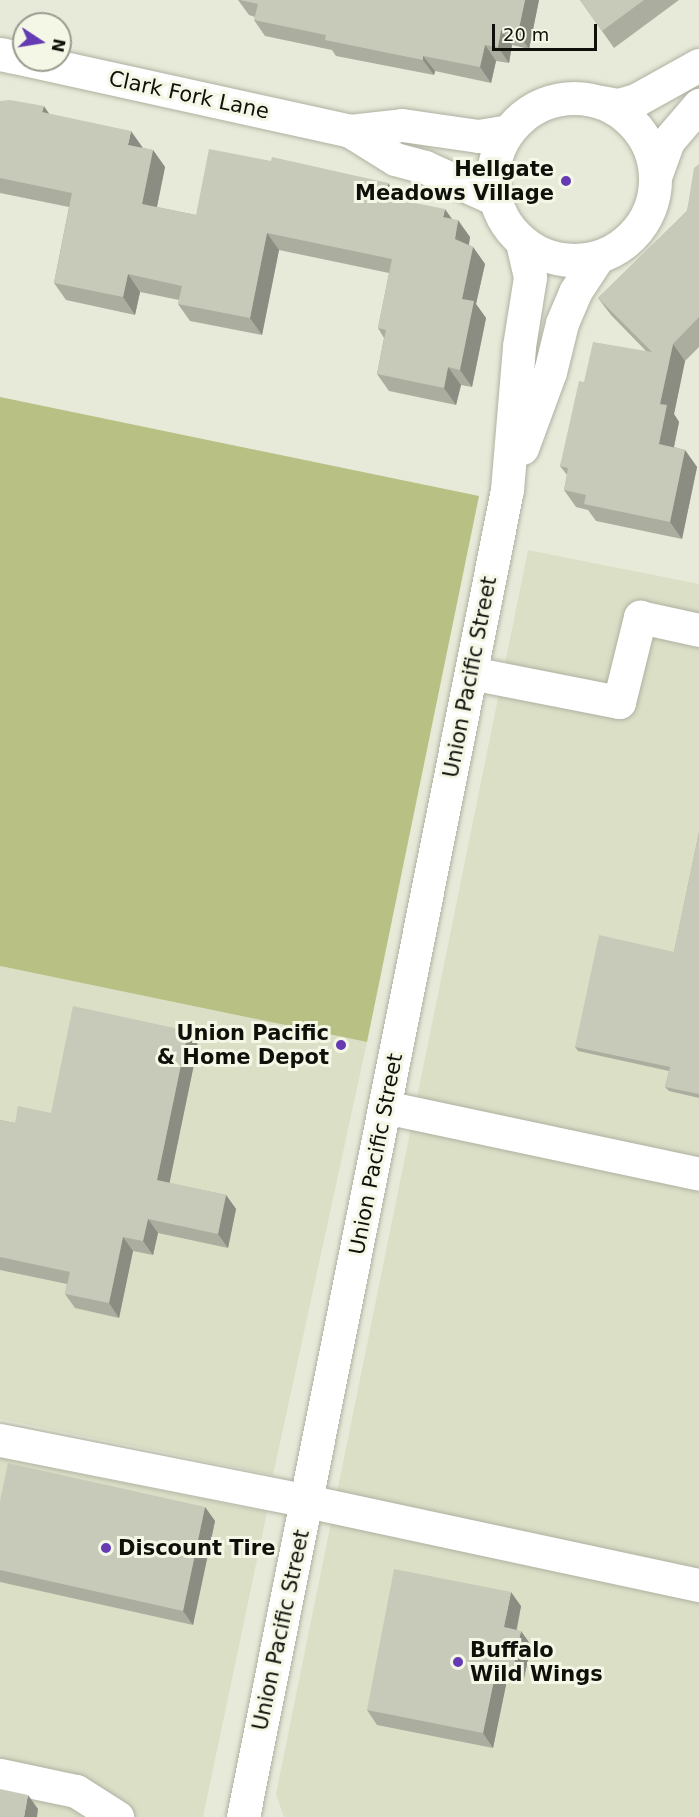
<!DOCTYPE html>
<style>
body{margin:0}
#map{position:relative;width:699px;height:1817px;overflow:hidden;background:#e7ead9;font-family:"DejaVu Sans",sans-serif}
div>[style]{position:absolute}
.built>*{inset:0;background:#dbdfc6}
.green>*{inset:0;background:#b8c084}
.roads{filter:drop-shadow(0 0 2px #afb1a1) drop-shadow(0 0 2px #afb1a1)}
.minor>*{height:33px;margin:-16.5px;padding:0 16.5px;transform-origin:16.5px;border-radius:16.5px;background:#fff}
.minor>.ring{margin:-16.5px;padding:0;box-sizing:content-box;background:none;border:33px solid #fff;border-radius:50%}
.wall>*{inset:0;background:#abae9f}
.shaded-wall>*{inset:0;background:#8b8d82}
.building>*{inset:0;background:#c7cab9}
.dots>*{width:16px;height:16px;translate:-50% -50%;box-sizing:border-box;border:3px solid #f4f7e6;border-radius:50%}
span{translate:-50% -50%;white-space:nowrap;text-align:center;line-height:1.15;-webkit-text-stroke:6px #f4f7e6;paint-order:stroke}
.street-label{font-size:21px;color:#0f100a}
.poi-label{font-size:21px;color:#0f100a;font-weight:700}
.right{translate:-100% -50%;text-align:right}
.left{translate:0 -50%;text-align:left}
.north{position:absolute;left:12px;top:12px;width:60px;height:60px;box-sizing:border-box;background:#f4f7e6;border:2px solid #989b8e;border-radius:50%;rotate:102deg;font-size:16px;font-weight:700;line-height:24px;text-align:center;color:#0f100a}
.north::after{content:'';display:block;margin:auto;width:21px;height:27px;background:#643bb2;clip-path:polygon(50% 0,100% 100%,50% 72%,0 100%)}
.scale{position:absolute;left:492px;top:24px;width:105px;height:27px;box-sizing:border-box;border:3px solid #0f100a;border-top:0;padding-left:8px;font-size:18px;line-height:21px;white-space:nowrap;color:#0f100a;-webkit-text-stroke:4px #f4f7e6;paint-order:stroke}
</style>
<div id="map">
<div class="built">
<i style="clip-path:polygon(528px 550px,699px 584px,699px 1817px,284px 1817px,276px 1794px)"></i>
<i style="clip-path:polygon(0 966px,367px 1042px,273px 1475px,0 1419px)"></i>
<i style="clip-path:polygon(0 1458px,267px 1512px,203px 1817px,0 1817px)"></i>
</div>
<div class="green">
<i style="clip-path:polygon(0 397px,479px 496px,367px 1042px,0 966px)"></i>
</div>
<div class="roads">
<div class="minor">
<i style="left:0;top:54px;width:25px;rotate:12deg"></i>
<i style="left:28px;top:60px;width:330px;rotate:12.4deg"></i>
<i style="left:350px;top:131px;width:52px;rotate:-6.6deg"></i>
<i style="left:402px;top:125px;width:77px;rotate:8.2deg"></i>
<i style="left:478px;top:136px;width:30px;rotate:-9deg"></i>
<i class="ring" style="left:493px;top:98px;width:129px;height:129px"></i>
<i style="left:601px;top:102px;width:17px;rotate:10deg"></i>
<i style="left:618px;top:105px;width:19px;rotate:-16deg"></i>
<i style="left:636px;top:100px;width:72px;rotate:-29.1deg"></i>
<i style="left:350px;top:131px;width:53px;rotate:31.9deg"></i>
<i style="left:395px;top:159px;width:31px;rotate:15deg"></i>
<i style="left:425px;top:167px;width:77px;rotate:24.6deg"></i>
<i style="left:656px;top:174px;width:35px;rotate:-70deg"></i>
<i style="left:668px;top:141px;width:48px;rotate:-49.3deg"></i>
<i style="left:522px;top:448px;width:81px;rotate:-69.8deg"></i>
<i style="left:550px;top:372px;width:50px;rotate:-76.2deg"></i>
<i style="left:562px;top:323px;width:34px;rotate:-67deg"></i>
<i style="left:575px;top:292px;width:42px;rotate:-56.7deg"></i>
<i style="left:471px;top:673px;width:151px;rotate:11.1deg"></i>
<i style="left:619px;top:702px;width:88px;rotate:-76.1deg"></i>
<i style="left:640px;top:617px;width:60px;rotate:12.4deg"></i>
<i style="left:385px;top:1107px;width:321px;rotate:12deg"></i>
<i style="left:0;top:1440px;width:313px;rotate:11.2deg"></i>
<i style="left:307px;top:1501px;width:401px;rotate:12.1deg"></i>
<i style="left:0;top:1775px;width:78px;rotate:11.9deg"></i>
<i style="left:76px;top:1791px;width:49px;rotate:32.4deg"></i>
<i style="left:243px;top:1817px;width:1353px;rotate:-78.75deg"></i>
<i style="left:507px;top:490px;width:144px;rotate:-85.2deg"></i>
<i style="left:519px;top:346px;width:70px;rotate:-80.9deg"></i>
<i style="left:530px;top:277px;width:36px;rotate:-103deg"></i>
</div>
</div>
<div class="wall">
<i style="clip-path:polygon(238px 0,539px 0,529px 49px,512px 45px,509px 63px,496px 61px,491px 83px,435px 71px,434px 75px,336px 56px,332px 50px,265px 36px,254px 20px,255px 17px,249px 15px)"></i>
<i style="clip-path:polygon(580px 0,679px 0,614px 48px)"></i>
<i style="clip-path:polygon(0 101px,49px 114px,143px 148px,153px 150px,165px 167px,157px 207px,196px 215px,400px 200px,451px 219px,470px 237px,469px 245px,473px 247px,485px 264px,476px 304px,486px 318px,472px 387px,461px 385px,456px 405px,389px 391px,377px 374px,384px 338px,378px 328px,389px 273px,279px 250px,262px 335px,190px 321px,178px 304px,179px 300px,140px 292px,135px 315px,66px 300px,54px 283px,69px 207px,0 193px)"></i>
<i style="clip-path:polygon(699px 164px,699px 347px,685px 361px,674px 414px,679px 422px,674px 447px,685px 450px,697px 467px,682px 539px,596px 521px,588px 510px,576px 507px,564px 490px,567px 475px,560px 466px,584px 382px,646px 351px,611px 315px,598px 298px,687px 211px)"></i>
<i style="clip-path:polygon(699px 832px,699px 1098px,669px 1091px,665px 1087px,669px 1071px,578px 1051px,575px 1047px,674px 952px)"></i>
<i style="clip-path:polygon(198px 1045px,169px 1183px,226px 1195px,236px 1209px,228px 1248px,158px 1233px,153px 1255px,133px 1251px,119px 1318px,75px 1308px,65px 1294px,67px 1284px,0 1270px,0 1120px,15px 1123px,51px 1113px)"></i>
<i style="clip-path:polygon(0 1501px,205px 1507px,215px 1521px,193px 1625px,0 1582px)"></i>
<i style="clip-path:polygon(521px 1606px,517px 1630px,531px 1645px,523px 1683px,507px 1680px,493px 1748px,377px 1725px,367px 1710px)"></i>
</div>
<div class="shaded-wall">
<i style="clip-path:polygon(525px 0,539px 0,529px 49px,518px 33px)"></i>
<i style="clip-path:polygon(501px 30px,512px 45px,509px 63px,498px 47px)"></i>
<i style="clip-path:polygon(485px 45px,496px 61px,491px 83px,480px 67px)"></i>
<i style="clip-path:polygon(423px 56px,435px 71px,434px 75px,423px 60px)"></i>
<i style="clip-path:polygon(44px 106px,56px 124px,42px 112px)"></i>
<i style="clip-path:polygon(131px 131px,143px 148px,128px 145px)"></i>
<i style="clip-path:polygon(153px 150px,165px 167px,154px 221px,142px 204px)"></i>
<i style="clip-path:polygon(388px 183px,400px 200px,385px 197px)"></i>
<i style="clip-path:polygon(445px 209px,457px 226px,443px 217px)"></i>
<i style="clip-path:polygon(458px 220px,470px 237px,467px 256px,455px 239px)"></i>
<i style="clip-path:polygon(267px 233px,279px 250px,262px 335px,250px 318px)"></i>
<i style="clip-path:polygon(473px 247px,485px 264px,476px 304px,486px 318px,472px 387px,460px 370px,462px 299px)"></i>
<i style="clip-path:polygon(128px 274px,140px 292px,135px 315px,123px 297px)"></i>
<i style="clip-path:polygon(673px 344px,685px 361px,674px 414px,679px 422px,671px 461px,659px 444px,660px 404px)"></i>
<i style="clip-path:polygon(448px 367px,461px 385px,456px 405px,444px 388px)"></i>
<i style="clip-path:polygon(685px 450px,697px 467px,682px 539px,670px 522px)"></i>
<i style="clip-path:polygon(188px 1031px,198px 1045px,167px 1195px,157px 1180px)"></i>
<i style="clip-path:polygon(226px 1195px,236px 1209px,228px 1248px,218px 1234px)"></i>
<i style="clip-path:polygon(148px 1219px,158px 1233px,153px 1255px,143px 1241px)"></i>
<i style="clip-path:polygon(123px 1237px,133px 1251px,119px 1318px,109px 1303px)"></i>
<i style="clip-path:polygon(205px 1507px,215px 1521px,193px 1625px,183px 1611px)"></i>
<i style="clip-path:polygon(511px 1592px,521px 1606px,514px 1641px,504px 1627px)"></i>
<i style="clip-path:polygon(521px 1631px,531px 1645px,523px 1683px,513px 1669px)"></i>
<i style="clip-path:polygon(497px 1666px,507px 1680px,493px 1748px,483px 1733px)"></i>
<i style="clip-path:polygon(28px 1795px,38px 1809px,37px 1817px,24px 1817px)"></i>
</div>
<div class="building">
<i style="clip-path:polygon(240px 0,525px 0,518px 33px,501px 30px,498px 47px,485px 45px,480px 67px,423px 56px,423px 60px,325px 40px,326px 35px,254px 20px,258px 4px)"></i>
<i style="clip-path:polygon(580px 0,644px 0,602px 31px)"></i>
<i style="clip-path:polygon(10px 100px,44px 106px,42px 112px,131px 131px,128px 145px,153px 150px,142px 204px,196px 215px,209px 149px,271px 161px,272px 157px,388px 183px,385px 197px,445px 209px,443px 217px,458px 220px,455px 239px,473px 247px,462px 299px,474px 301px,460px 370px,448px 367px,444px 388px,377px 374px,386px 330px,378px 328px,392px 259px,267px 233px,250px 318px,178px 304px,182px 286px,128px 274px,123px 297px,54px 283px,72px 193px,0 178px,0 101px)"></i>
<i style="clip-path:polygon(699px 164px,699px 317px,673px 344px,660px 404px,667px 405px,659px 444px,685px 450px,670px 522px,584px 504px,586px 495px,564px 490px,568px 468px,560px 466px,579px 381px,584px 382px,593px 342px,652px 352px,598px 298px,687px 211px,694px 168px)"></i>
<i style="clip-path:polygon(699px 832px,699px 1094px,665px 1087px,670px 1067px,575px 1047px,599px 935px,674px 952px)"></i>
<i style="clip-path:polygon(73px 1006px,188px 1031px,157px 1180px,226px 1195px,218px 1234px,148px 1219px,143px 1241px,123px 1237px,109px 1303px,65px 1294px,70px 1272px,0 1257px,0 1120px,15px 1123px,18px 1106px,51px 1113px)"></i>
<i style="clip-path:polygon(8px 1463px,205px 1507px,183px 1611px,0 1570px,0 1501px)"></i>
<i style="clip-path:polygon(394px 1569px,511px 1592px,504px 1627px,521px 1631px,513px 1669px,497px 1666px,483px 1733px,367px 1710px)"></i>
<i style="clip-path:polygon(0 1789px,28px 1795px,24px 1817px,0 1817px)"></i>
</div>
<div class="dots">
<i style="left:566px;top:181px;background:#643bb2"></i>
<i style="left:341px;top:1045px;background:#643bb2"></i>
<i style="left:106px;top:1548px;background:#643bb2"></i>
<i style="left:458px;top:1662px;background:#643bb2"></i>
</div>
<div class="street-label">
<span style="left:189px;top:95px;rotate:12deg">Clark Fork Lane</span>
<span style="left:470px;top:677px;rotate:-79deg">Union Pacific Street</span>
<span style="left:376px;top:1154px;rotate:-79deg">Union Pacific Street</span>
<span style="left:281px;top:1630px;rotate:-78deg">Union Pacific Street</span>
</div>
<div class="poi-label">
<span class="right" style="left:554px;top:181px">Hellgate<br>Meadows Village</span>
<span class="right" style="left:329px;top:1045px">Union Pacific<br>&amp; Home Depot</span>
<span class="left" style="left:118px;top:1548px">Discount Tire</span>
<span class="left" style="left:470px;top:1662px">Buffalo<br>Wild Wings</span>
</div>
<div class="north">N</div>
<div class="scale">20 m</div>
</div>
